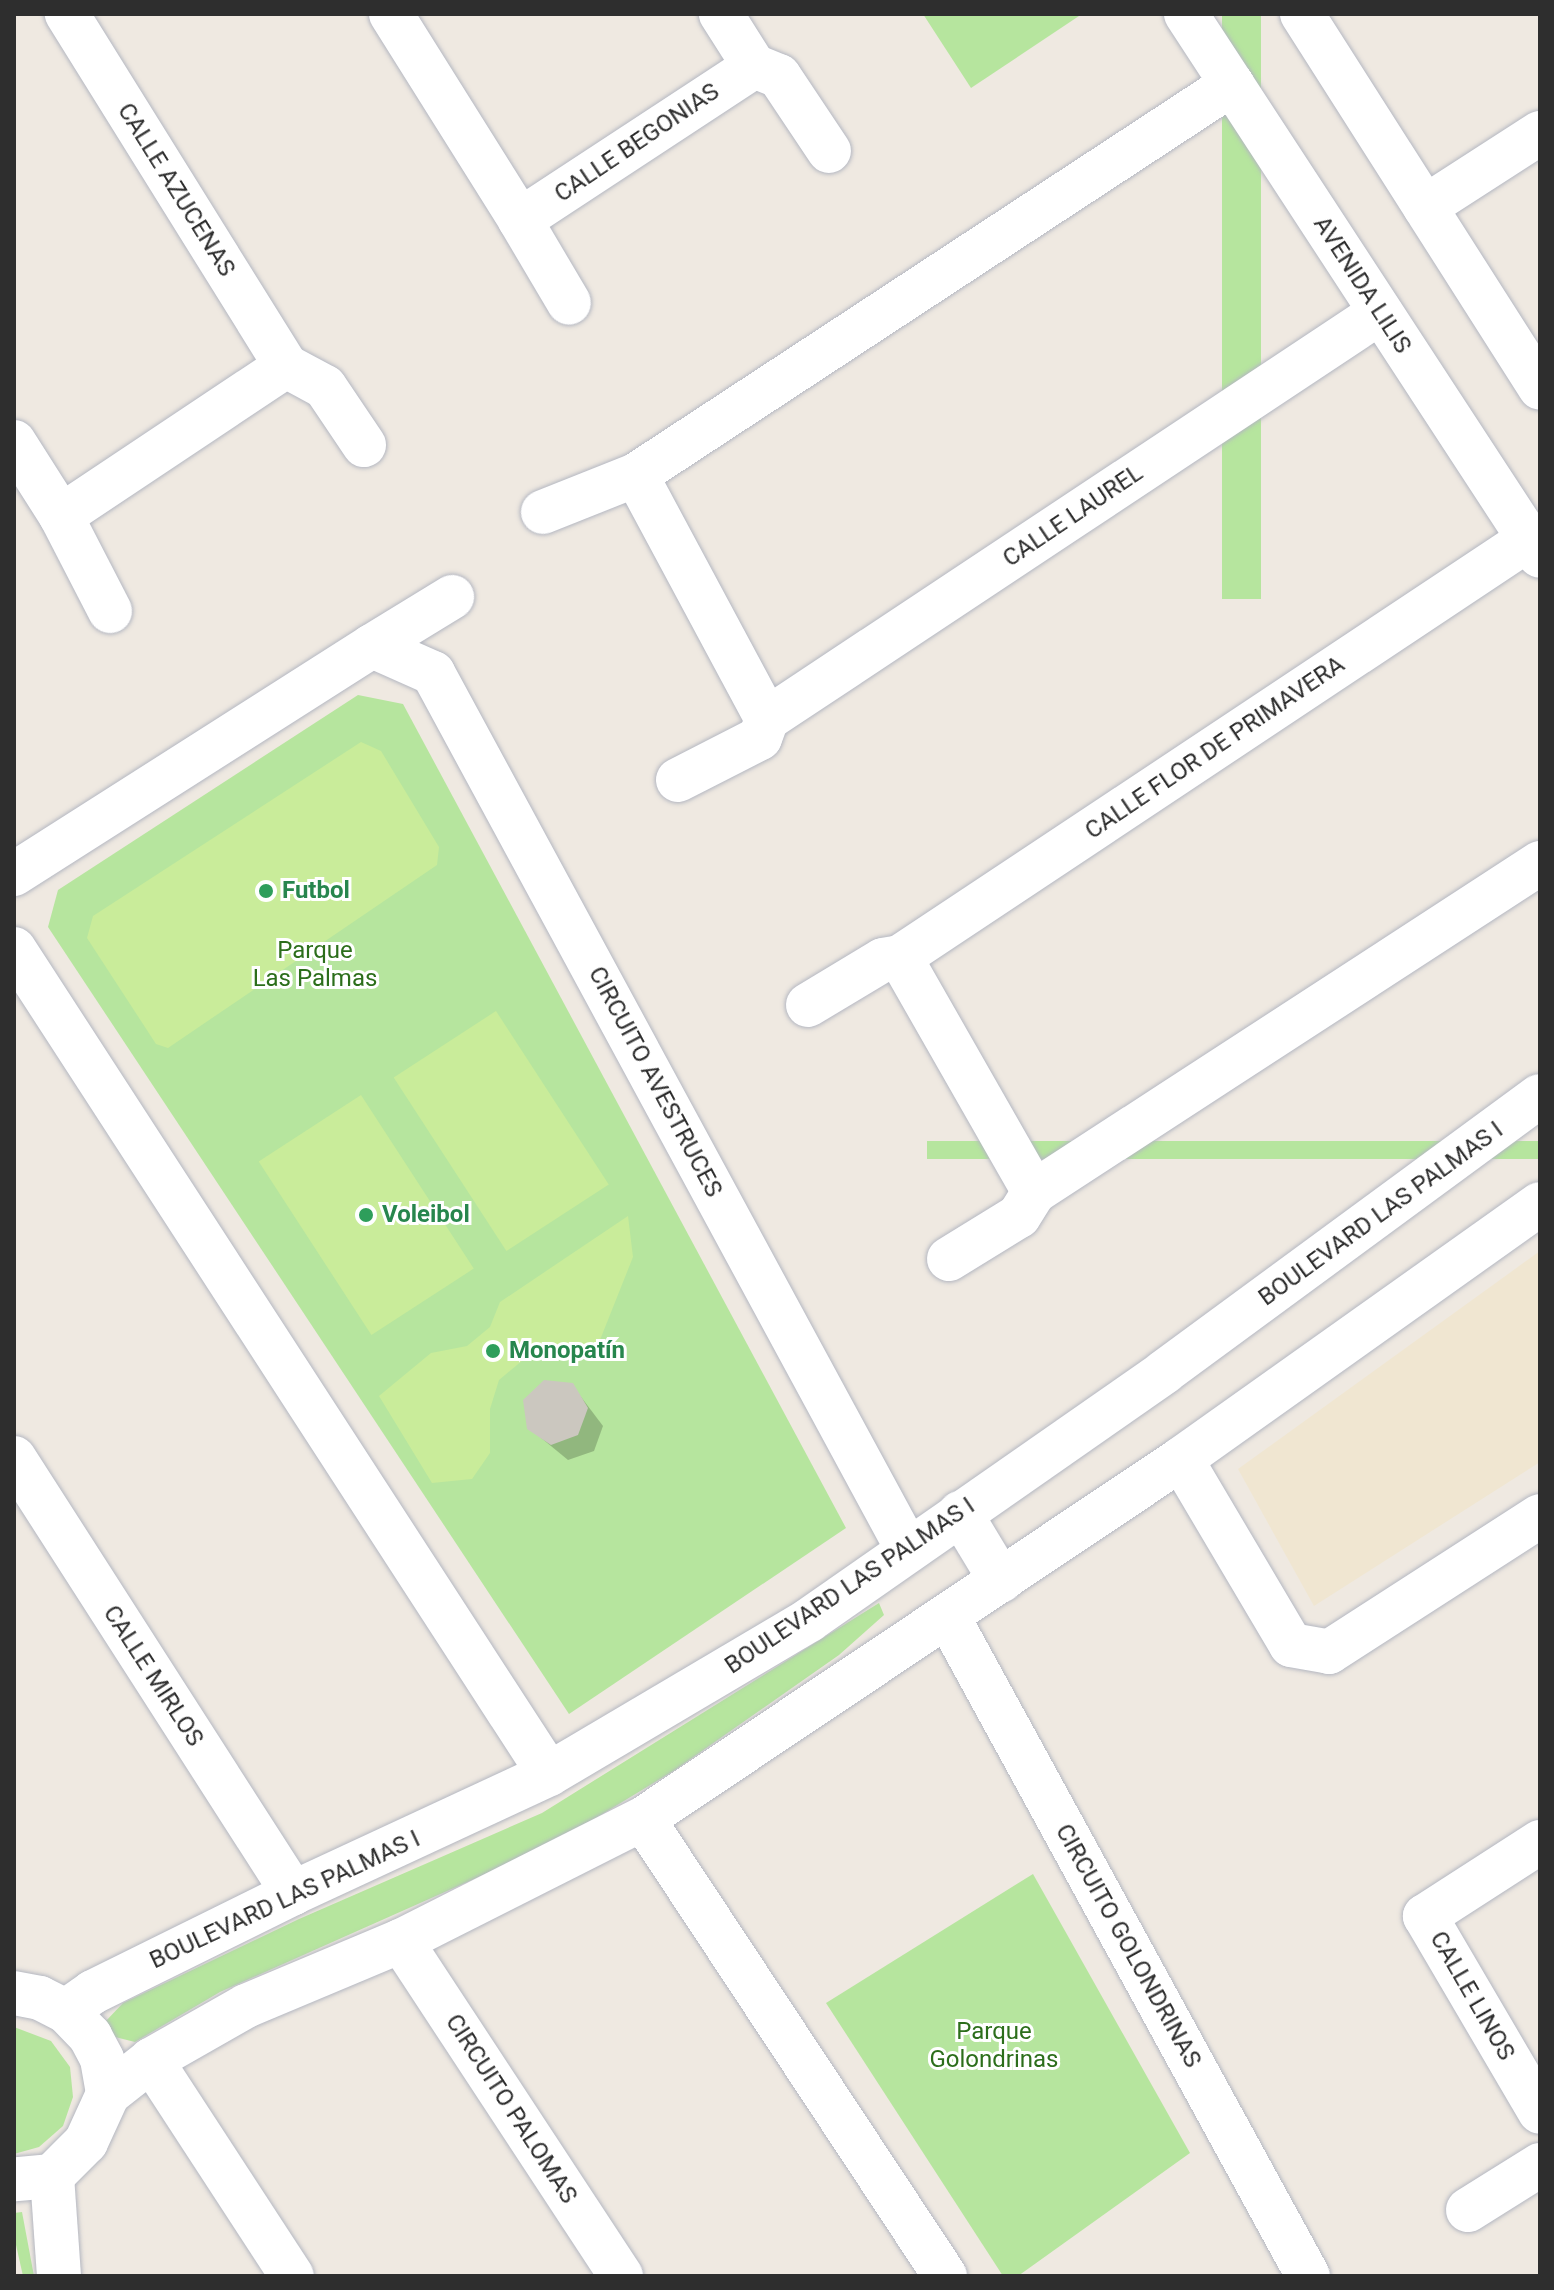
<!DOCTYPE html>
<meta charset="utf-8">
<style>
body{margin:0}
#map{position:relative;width:1554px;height:2290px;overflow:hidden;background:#efe9e1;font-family:Roboto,sans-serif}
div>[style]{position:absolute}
.education>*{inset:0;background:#f0e6d1}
.green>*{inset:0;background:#b6e59e;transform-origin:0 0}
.pitch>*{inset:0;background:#c9ec9a;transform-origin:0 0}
.shadow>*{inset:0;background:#0003}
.building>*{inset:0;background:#cbc7bf}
.roads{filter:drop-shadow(0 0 2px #b4b7c1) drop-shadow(0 0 2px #b4b7c1)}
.minor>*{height:44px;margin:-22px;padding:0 22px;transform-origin:22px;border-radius:22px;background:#fff}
.tertiary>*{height:44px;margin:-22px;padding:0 22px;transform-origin:22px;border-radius:22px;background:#fff}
.secondary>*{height:44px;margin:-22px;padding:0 22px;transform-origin:22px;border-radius:22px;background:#fff}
.dots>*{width:22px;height:22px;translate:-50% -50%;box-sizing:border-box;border:4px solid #fff;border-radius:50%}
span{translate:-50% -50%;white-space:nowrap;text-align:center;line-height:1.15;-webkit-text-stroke:6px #fff;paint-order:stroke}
.street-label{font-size:24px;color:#2e2e2e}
.leisure-label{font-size:24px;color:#27864d;font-weight:700}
.left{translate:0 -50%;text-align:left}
.park-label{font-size:24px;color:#2c6e1b}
.frame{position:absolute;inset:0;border:16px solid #2e2e2e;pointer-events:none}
</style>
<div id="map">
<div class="education">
<i style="clip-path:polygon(1540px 1251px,1540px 1462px,1314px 1606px,1238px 1469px)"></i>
</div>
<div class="green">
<i style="clip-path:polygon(923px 14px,1082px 14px,971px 88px)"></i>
<i style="left:1222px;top:14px;width:39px;height:585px"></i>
<i style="clip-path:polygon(358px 695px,403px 704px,846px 1528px,569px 1714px,48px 927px,58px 890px)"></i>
<i style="left:1540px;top:1141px;width:18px;height:613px;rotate:90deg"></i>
<i style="clip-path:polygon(879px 1603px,884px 1615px,839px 1655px,675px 1770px,553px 1844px,220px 1992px,135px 2042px,111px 2036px,105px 2022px,123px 2003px,299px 1919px,542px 1813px)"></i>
<i style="clip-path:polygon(1033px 1874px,1190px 2153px,1018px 2276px,1003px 2276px,826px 2003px)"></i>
<i style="clip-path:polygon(14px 2027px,51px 2041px,70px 2067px,73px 2097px,63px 2126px,39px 2147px,14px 2154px)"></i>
<i style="clip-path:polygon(22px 2212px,34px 2276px,23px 2276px,14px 2236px,14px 2213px)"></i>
</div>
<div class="pitch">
<i style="clip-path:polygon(361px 742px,381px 751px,439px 847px,437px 865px,168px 1048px,156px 1044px,87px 938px,93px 916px)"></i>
<i style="left:496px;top:1011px;width:207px;height:122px;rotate:57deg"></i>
<i style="left:361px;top:1095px;width:207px;height:122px;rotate:57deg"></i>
<i style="clip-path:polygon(628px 1216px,633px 1257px,598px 1345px,578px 1362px,549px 1349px,523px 1360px,499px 1380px,490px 1409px,490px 1453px,472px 1479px,432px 1483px,379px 1396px,431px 1353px,467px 1346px,490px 1327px,500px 1302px)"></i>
</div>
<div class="shadow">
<i style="clip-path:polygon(572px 1385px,603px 1426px,594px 1451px,568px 1460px,529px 1428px)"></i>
</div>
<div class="building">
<i style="clip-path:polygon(544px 1380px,573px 1383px,588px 1408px,578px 1435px,551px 1445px,527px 1429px,523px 1400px)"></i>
</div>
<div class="roads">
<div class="minor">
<i style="left:391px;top:14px;width:243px;rotate:57.9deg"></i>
<i style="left:520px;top:220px;width:280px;rotate:-33.3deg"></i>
<i style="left:754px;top:66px;width:62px;rotate:-122.4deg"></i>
<i style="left:754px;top:66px;width:27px;rotate:22deg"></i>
<i style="left:779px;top:76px;width:90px;rotate:56.3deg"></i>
<i style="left:1232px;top:84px;width:713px;rotate:146.73deg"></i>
<i style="left:636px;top:475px;width:277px;rotate:61.8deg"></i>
<i style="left:767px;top:719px;width:734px;rotate:-33.56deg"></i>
<i style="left:1425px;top:207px;width:137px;rotate:-32.8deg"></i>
<i style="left:520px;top:220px;width:96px;rotate:59.4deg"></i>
<i style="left:286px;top:366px;width:44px;rotate:28.3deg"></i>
<i style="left:325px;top:387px;width:70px;rotate:56.1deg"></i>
<i style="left:14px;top:442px;width:88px;rotate:57.6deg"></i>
<i style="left:61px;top:516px;width:270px;rotate:-33.7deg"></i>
<i style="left:286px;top:366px;width:415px;rotate:-121.9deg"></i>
<i style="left:543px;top:512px;width:100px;rotate:-21.7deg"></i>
<i style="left:61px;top:516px;width:107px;rotate:62.7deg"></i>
<i style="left:1529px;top:539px;width:755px;rotate:146.39deg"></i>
<i style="left:900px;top:957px;width:271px;rotate:60.3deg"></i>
<i style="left:1034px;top:1192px;width:604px;rotate:-33.03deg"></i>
<i style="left:372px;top:646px;width:94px;rotate:-31.5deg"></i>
<i style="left:678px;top:780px;width:92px;rotate:-27.1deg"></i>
<i style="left:760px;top:738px;width:20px;rotate:-70deg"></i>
<i style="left:14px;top:874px;width:424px;rotate:-32.5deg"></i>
<i style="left:372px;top:646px;width:67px;rotate:23.9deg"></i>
<i style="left:433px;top:673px;width:997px;rotate:61.56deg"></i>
<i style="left:14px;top:949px;width:983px;rotate:57.04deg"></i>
<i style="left:808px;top:1005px;width:87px;rotate:-31deg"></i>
<i style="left:883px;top:960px;width:17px;rotate:-10deg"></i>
<i style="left:949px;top:1259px;width:82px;rotate:-31.6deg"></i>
<i style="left:1019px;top:1216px;width:28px;rotate:-58deg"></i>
<i style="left:14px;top:1458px;width:517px;rotate:57.32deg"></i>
<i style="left:1181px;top:1459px;width:216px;rotate:59.4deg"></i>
<i style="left:1291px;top:1645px;width:39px;rotate:10deg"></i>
<i style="left:1329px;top:1652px;width:251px;rotate:-32.8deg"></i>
<i style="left:948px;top:1617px;width:751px;rotate:61.35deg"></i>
<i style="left:643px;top:1819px;width:548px;rotate:56.54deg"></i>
<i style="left:1540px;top:1842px;width:137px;rotate:147.2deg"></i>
<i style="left:1425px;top:1916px;width:227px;rotate:59.6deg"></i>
<i style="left:401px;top:1941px;width:401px;rotate:56.7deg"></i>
<i style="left:151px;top:2060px;width:258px;rotate:56.9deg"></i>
<i style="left:52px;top:2176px;width:100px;rotate:86deg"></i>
<i style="left:1468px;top:2210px;width:85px;rotate:-32deg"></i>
</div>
<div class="tertiary">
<i style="left:960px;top:1513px;width:79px;rotate:58.9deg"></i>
<i style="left:14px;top:1993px;width:26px;rotate:11deg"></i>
<i style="left:40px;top:1998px;width:29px;rotate:27deg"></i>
<i style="left:66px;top:2011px;width:35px;rotate:46deg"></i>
<i style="left:90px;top:2036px;width:26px;rotate:62deg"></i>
<i style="left:102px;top:2059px;width:36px;rotate:80deg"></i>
<i style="left:108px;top:2094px;width:53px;rotate:114.6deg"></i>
<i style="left:86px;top:2142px;width:48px;rotate:135deg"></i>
<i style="left:52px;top:2176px;width:38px;rotate:175deg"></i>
<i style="left:66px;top:2011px;width:33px;rotate:-35deg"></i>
<i style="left:93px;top:1992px;width:223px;rotate:-26.3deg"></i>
<i style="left:293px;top:1893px;width:282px;rotate:-24.9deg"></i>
<i style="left:549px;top:1774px;width:302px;rotate:-30.6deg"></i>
<i style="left:809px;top:1620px;width:433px;rotate:-34.9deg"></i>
<i style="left:1164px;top:1372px;width:466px;rotate:-36.3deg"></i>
<i style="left:108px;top:2094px;width:55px;rotate:-38.3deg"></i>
<i style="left:151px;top:2060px;width:109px;rotate:-29.6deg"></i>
<i style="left:246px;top:2006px;width:168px;rotate:-22.8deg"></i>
<i style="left:401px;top:1941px;width:271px;rotate:-26.8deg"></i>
<i style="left:643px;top:1819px;width:647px;rotate:-33.79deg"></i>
<i style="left:1181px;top:1459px;width:440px;rotate:-35.4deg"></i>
</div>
<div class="secondary">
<i style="left:1186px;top:14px;width:647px;rotate:56.85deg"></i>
<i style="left:1302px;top:14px;width:443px;rotate:57.5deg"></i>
</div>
</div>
<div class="dots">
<i style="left:266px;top:891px;background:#2e9e5b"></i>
<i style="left:366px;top:1215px;background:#2e9e5b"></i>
<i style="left:493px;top:1351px;background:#2e9e5b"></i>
</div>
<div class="street-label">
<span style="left:637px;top:143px;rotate:-34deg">CALLE BEGONIAS</span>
<span style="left:176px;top:190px;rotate:58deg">CALLE AZUCENAS</span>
<span style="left:1362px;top:285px;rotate:57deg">AVENIDA LILIS</span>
<span style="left:1073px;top:516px;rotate:-34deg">CALLE LAUREL</span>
<span style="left:1215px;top:748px;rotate:-34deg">CALLE FLOR DE PRIMAVERA</span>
<span style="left:655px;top:1082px;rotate:62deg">CIRCUITO AVESTRUCES</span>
<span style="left:1381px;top:1214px;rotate:-36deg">BOULEVARD LAS PALMAS I</span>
<span style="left:850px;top:1586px;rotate:-34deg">BOULEVARD LAS PALMAS I</span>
<span style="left:153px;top:1676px;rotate:57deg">CALLE MIRLOS</span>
<span style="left:285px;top:1900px;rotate:-25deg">BOULEVARD LAS PALMAS I</span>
<span style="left:1128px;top:1946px;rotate:61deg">CIRCUITO GOLONDRINAS</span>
<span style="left:1472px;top:1996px;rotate:60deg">CALLE LINOS</span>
<span style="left:511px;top:2109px;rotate:57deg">CIRCUITO PALOMAS</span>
</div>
<div class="leisure-label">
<span class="left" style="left:282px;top:891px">Futbol</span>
<span class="left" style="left:382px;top:1215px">Voleibol</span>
<span class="left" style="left:509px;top:1351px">Monopatín</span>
</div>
<div class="park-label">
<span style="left:315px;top:965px">Parque<br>Las Palmas</span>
<span style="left:994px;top:2046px">Parque<br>Golondrinas</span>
</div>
<div class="frame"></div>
</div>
